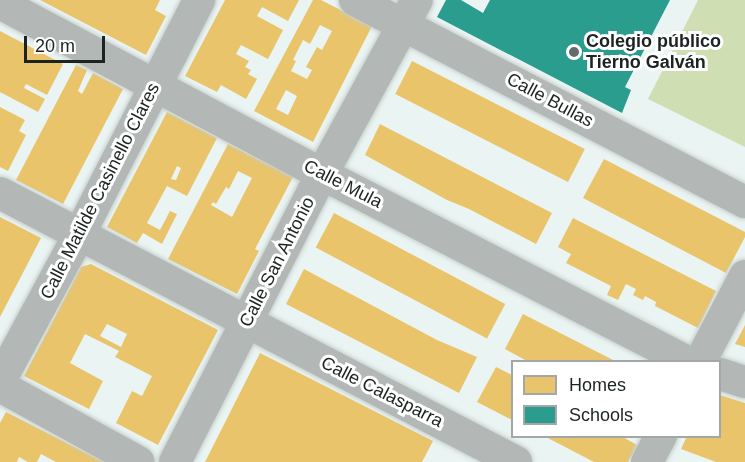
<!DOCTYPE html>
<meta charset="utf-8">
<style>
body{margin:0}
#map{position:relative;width:745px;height:462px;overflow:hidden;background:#eaf5f3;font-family:Arial,sans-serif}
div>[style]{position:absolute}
.green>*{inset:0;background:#cfdeb3}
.homes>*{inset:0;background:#e9c46a;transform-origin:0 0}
.schools>*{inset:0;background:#2a9d8f}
.roads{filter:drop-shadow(0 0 2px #c6cecd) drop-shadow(0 0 2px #c6cecd)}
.street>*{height:32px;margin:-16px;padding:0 16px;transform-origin:16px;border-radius:16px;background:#b3b7b5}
.dots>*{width:16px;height:16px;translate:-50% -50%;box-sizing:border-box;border:3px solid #fff;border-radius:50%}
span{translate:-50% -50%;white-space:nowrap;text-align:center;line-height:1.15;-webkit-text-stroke:6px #fff;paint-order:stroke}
.poi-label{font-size:18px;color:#1c2322;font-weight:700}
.left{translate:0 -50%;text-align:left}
.street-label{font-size:18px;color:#1c2322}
.legend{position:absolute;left:511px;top:360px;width:210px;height:78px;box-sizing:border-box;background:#fff;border:2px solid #a4a7a7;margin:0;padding:8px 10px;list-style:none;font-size:18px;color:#1c2322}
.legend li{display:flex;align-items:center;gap:12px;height:30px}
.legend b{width:30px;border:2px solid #a4a7a7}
.scale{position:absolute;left:24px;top:36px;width:81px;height:27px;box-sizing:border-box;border:3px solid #1c2322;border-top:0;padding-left:8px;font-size:18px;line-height:21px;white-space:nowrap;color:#1c2322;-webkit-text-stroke:4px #fff;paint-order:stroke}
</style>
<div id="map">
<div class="green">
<i style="clip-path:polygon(698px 0,745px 0,745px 147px,648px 99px)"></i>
</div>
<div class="homes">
<i style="clip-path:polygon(40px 0,160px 0,155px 10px,166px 16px,146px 55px)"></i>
<i style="clip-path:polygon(225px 0,299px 0,288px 21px,262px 7px,257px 16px,283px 30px,268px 59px,241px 45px,236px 54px,249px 61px,245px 67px,251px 70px,248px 74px,257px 79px,246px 99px,221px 85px,217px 92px,185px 76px)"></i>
<i style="clip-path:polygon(evenodd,313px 0,321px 0,372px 26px,313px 142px,254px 111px,313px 0,320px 25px,332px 31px,322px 50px,317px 47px,306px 67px,312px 70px,307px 79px,291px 71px,296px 61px,293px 60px,303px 40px,310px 44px,320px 25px,313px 0,286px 90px,297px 96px,288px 115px,276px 109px,286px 90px)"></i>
<i style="clip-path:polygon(0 31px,63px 64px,47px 95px,26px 84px,24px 88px,45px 99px,38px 112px,0 92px)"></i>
<i style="left:412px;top:61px;width:194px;height:37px;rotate:27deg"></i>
<i style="clip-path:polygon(76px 65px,87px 70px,78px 91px,82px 94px,93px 73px,123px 89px,63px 204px,16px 180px)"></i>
<i style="clip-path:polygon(0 107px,25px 120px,19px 131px,26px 135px,8px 171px,0 167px)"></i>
<i style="clip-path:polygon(evenodd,167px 112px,217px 138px,187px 196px,167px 186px,147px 223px,160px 230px,170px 211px,177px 214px,162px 244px,143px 233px,137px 243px,107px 227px,167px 112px,177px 166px,181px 168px,176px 180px,171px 179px,177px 166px)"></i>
<i style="clip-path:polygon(380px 124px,552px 213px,536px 244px,469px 209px,447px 200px,365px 155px)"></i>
<i style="clip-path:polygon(evenodd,228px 144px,293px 177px,255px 249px,259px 251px,237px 294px,168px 259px,228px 144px,238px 171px,252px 178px,232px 217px,211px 205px,213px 202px,216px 204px,226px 187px,229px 189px,238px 171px)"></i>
<i style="clip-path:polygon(604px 159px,745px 232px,745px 237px,726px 273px,583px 198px)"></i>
<i style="left:334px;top:213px;width:194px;height:39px;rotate:28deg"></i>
<i style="clip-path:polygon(0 217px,41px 238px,0 317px)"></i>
<i style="clip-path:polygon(573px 218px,716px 291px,698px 328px,655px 306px,656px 302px,645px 296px,643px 300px,633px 295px,636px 289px,626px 284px,618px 300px,607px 295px,611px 286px,566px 263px,571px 254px,558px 247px)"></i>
<i style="clip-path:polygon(evenodd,91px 264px,218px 330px,158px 445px,116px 423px,132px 391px,142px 396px,152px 376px,115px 357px,119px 351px,85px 334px,70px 363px,103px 381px,89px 409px,24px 376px,81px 267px,91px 264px,107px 324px,127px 334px,121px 347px,100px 336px,107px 324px)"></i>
<i style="clip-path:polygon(304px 269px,437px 340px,477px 357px,459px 393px,286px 304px)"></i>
<i style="clip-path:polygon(523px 314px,617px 362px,529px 362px,505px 349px)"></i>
<i style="clip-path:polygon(745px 325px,745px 347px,735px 344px)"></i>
<i style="clip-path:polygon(260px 353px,433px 441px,422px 462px,205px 462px)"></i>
<i style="clip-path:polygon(496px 367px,512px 375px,512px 420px,477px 402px)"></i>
<i style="clip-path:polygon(720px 395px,745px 403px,745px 462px,716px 462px,681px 449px,687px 436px,720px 436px)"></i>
<i style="clip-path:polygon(6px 412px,16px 417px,104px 462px,56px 462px,41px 454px,37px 462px,28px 462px,19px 457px,17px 462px,0 462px,0 423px)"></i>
<i style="clip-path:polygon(544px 436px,621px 436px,637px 445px,628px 462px,594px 462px)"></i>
</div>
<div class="schools">
<i style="clip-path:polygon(446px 0,461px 0,483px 13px,490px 0,670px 0,625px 87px,631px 90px,622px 113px,437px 17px)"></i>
</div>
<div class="roads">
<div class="street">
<i style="left:355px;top:0;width:439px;rotate:27.4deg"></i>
<i style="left:0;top:3px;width:365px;rotate:28deg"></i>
<i style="left:322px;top:174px;width:411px;rotate:27.2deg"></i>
<i style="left:0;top:193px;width:582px;rotate:27.53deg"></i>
<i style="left:700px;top:362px;width:97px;rotate:-62.4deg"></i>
<i style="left:720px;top:374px;width:26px;rotate:18deg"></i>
<i style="left:0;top:381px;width:166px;rotate:-61.6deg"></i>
<i style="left:79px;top:235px;width:264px;rotate:-62.9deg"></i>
<i style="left:0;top:386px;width:158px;rotate:28.8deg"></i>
<i style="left:175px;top:462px;width:323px;rotate:-63deg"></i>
<i style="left:322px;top:174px;width:198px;rotate:-61.4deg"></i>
<i style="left:647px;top:462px;width:30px;rotate:-62deg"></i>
</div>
</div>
<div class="dots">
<i style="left:574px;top:52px;background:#646c6b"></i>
</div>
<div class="poi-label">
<span class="left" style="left:586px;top:52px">Colegio público<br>Tierno Galván</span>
</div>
<div class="street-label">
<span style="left:550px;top:100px;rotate:28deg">Calle Bullas</span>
<span style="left:343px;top:184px;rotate:27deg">Calle Mula</span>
<span style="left:100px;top:191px;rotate:-63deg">Calle Matilde Casinello Clares</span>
<span style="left:277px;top:262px;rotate:-63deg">Calle San Antonio</span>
<span style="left:382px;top:392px;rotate:27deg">Calle Calasparra</span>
</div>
<ul class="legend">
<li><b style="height:16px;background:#e9c46a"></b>Homes</li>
<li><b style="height:16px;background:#2a9d8f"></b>Schools</li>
</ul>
<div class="scale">20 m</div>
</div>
